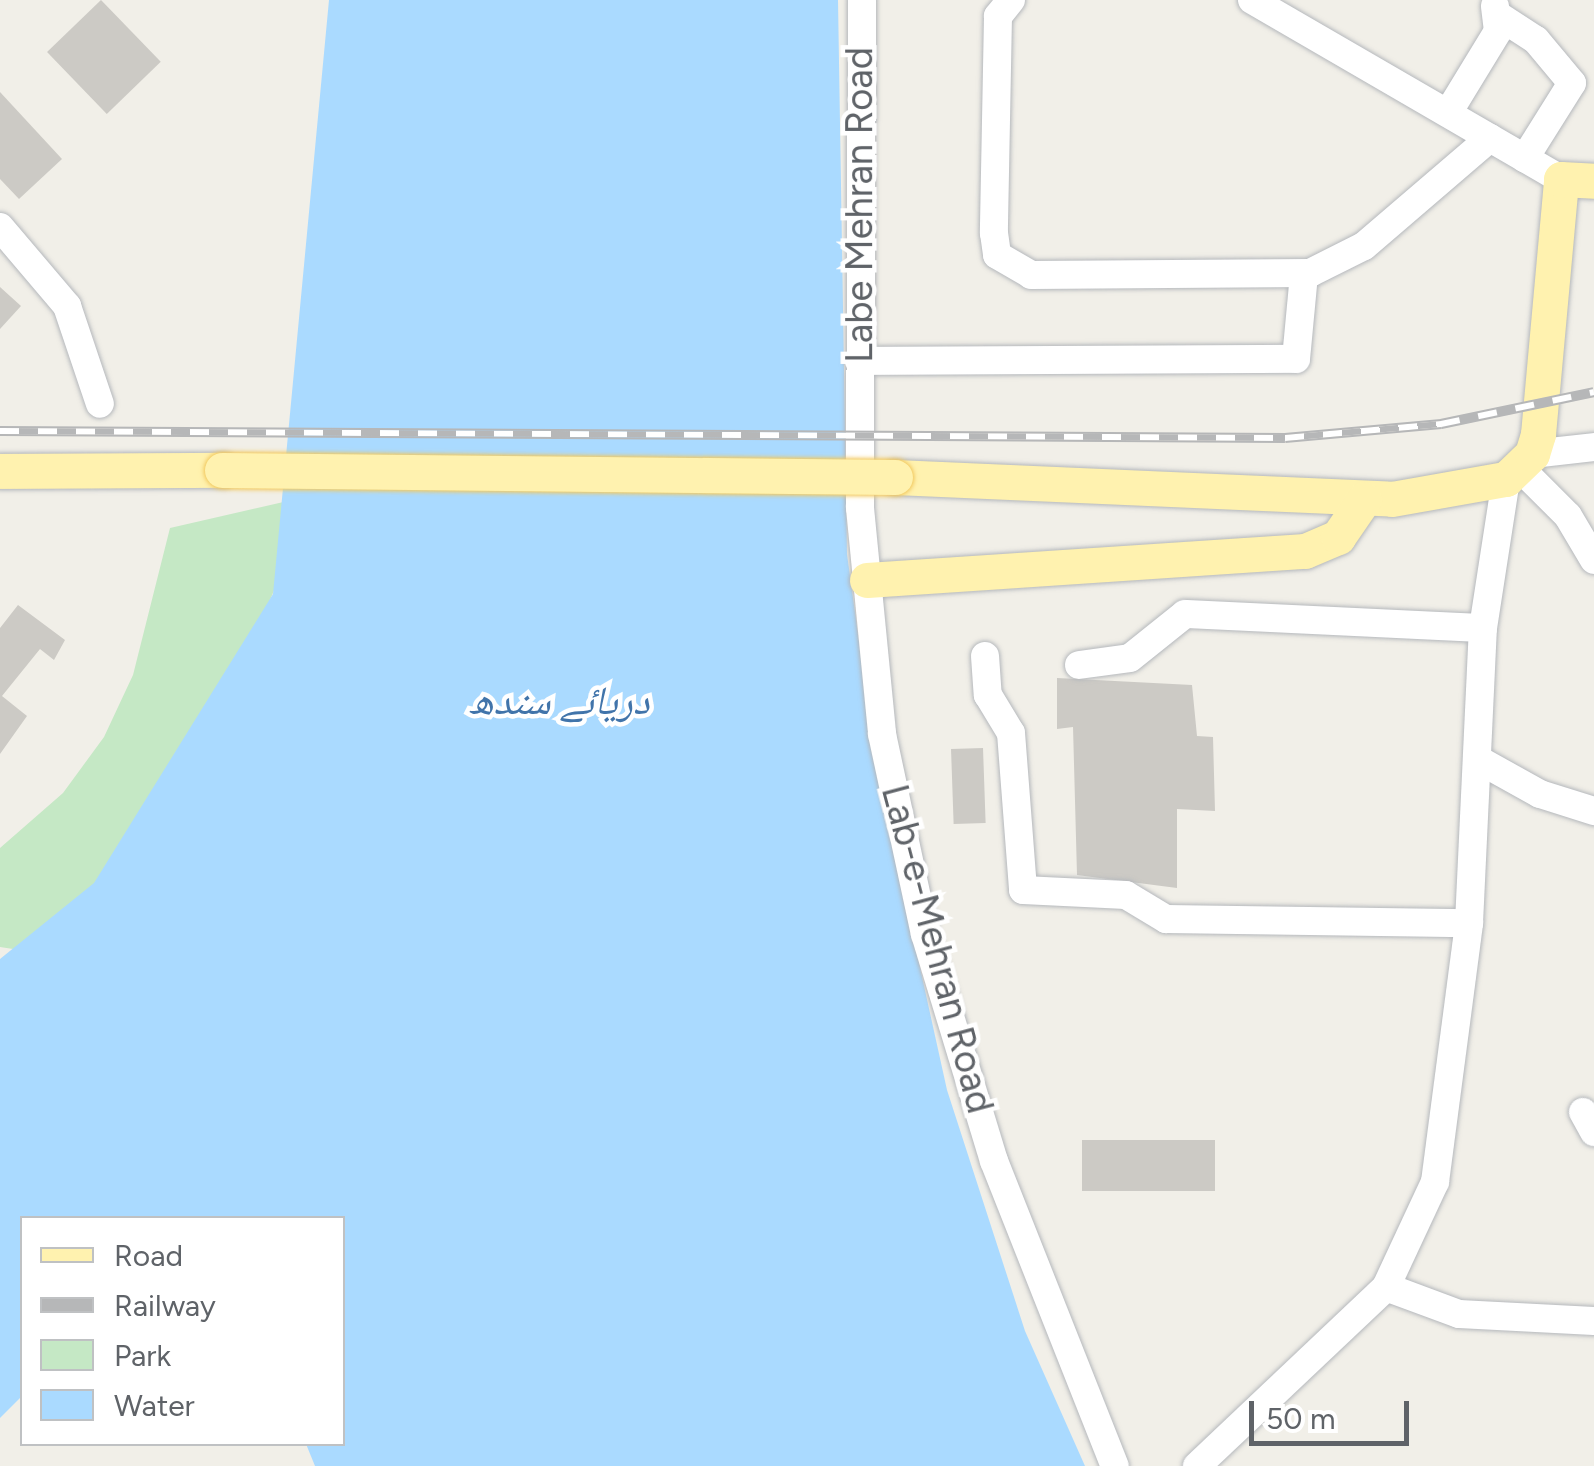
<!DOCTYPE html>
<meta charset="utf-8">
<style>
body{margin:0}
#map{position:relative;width:1594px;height:1466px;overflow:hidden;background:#f1efe8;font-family:Figtree,"Noto Naskh Arabic",sans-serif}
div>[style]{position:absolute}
.green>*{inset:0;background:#c5e8c5}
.water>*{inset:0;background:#aadaff}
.building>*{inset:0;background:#cccac5;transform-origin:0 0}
.roads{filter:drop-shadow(0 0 2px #b5b8bc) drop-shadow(0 0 2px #b5b8bc)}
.minor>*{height:28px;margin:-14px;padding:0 14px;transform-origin:14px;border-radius:14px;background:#fff}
.major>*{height:35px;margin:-17.5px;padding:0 17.5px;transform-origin:17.5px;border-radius:17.5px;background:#fff2af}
.rail>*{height:10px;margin-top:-5px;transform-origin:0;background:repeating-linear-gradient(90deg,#fff 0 19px,#b6b7b8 0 38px);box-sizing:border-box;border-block:2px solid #b6b7b8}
.bridges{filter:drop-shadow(0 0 2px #f2c960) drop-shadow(0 0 2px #f2c960)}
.major-bridge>*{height:35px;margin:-17.5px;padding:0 17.5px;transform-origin:17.5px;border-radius:17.5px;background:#fff2af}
span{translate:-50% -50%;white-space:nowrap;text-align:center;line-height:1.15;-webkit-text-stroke:9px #fff;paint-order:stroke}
.street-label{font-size:38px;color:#5f6368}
.water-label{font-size:40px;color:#4174aa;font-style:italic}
.legend{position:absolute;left:20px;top:1216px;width:325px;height:230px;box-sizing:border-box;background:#fff;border:2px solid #bfc1c3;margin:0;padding:12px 18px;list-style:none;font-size:30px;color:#5f6368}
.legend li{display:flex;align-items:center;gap:20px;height:50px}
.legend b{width:50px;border:2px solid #bfc1c3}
.scale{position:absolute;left:1249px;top:1401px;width:160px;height:45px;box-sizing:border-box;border:5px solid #5f6368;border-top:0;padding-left:12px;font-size:30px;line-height:35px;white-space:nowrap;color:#5f6368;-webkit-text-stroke:8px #fff;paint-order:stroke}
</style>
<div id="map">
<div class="green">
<i style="clip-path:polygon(314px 495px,193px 784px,33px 952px,0 947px,0 848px,63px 793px,104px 737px,133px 675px,170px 528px)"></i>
</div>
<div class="water">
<i style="clip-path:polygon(329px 0,838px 0,847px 554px,877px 773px,947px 1090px,1025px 1331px,1085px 1466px,315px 1466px,306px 1444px,342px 1444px,342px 1218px,22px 1218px,22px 1396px,0 1418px,0 959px,94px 883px,273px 594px)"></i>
</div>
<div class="building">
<i style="left:101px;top:0;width:86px;height:75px;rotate:46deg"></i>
<i style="clip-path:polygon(0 92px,62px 159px,19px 199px,0 179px)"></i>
<i style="clip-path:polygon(0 287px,21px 306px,0 329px)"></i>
<i style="clip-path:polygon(18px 605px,65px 640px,54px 660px,40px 649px,2px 696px,27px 716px,0 754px,0 628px)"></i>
<i style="clip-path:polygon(1057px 678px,1192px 685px,1197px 736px,1213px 737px,1215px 811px,1177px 809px,1177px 888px,1077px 875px,1073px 727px,1057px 729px)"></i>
<i style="left:983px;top:748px;width:75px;height:32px;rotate:88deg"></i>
<i style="left:1215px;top:1140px;width:51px;height:133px;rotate:90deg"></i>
</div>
<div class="roads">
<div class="minor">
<i style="left:862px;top:0;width:508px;rotate:90.23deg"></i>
<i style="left:860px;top:508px;width:227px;rotate:84.4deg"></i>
<i style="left:882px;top:734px;width:205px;rotate:77.9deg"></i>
<i style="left:925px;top:934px;width:237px;rotate:73.1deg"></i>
<i style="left:994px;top:1161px;width:328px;rotate:68.4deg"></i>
<i style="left:1011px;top:0;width:21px;rotate:129deg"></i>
<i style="left:998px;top:16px;width:217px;rotate:91.1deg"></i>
<i style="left:994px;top:233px;width:22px;rotate:82deg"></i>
<i style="left:997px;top:255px;width:39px;rotate:30deg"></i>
<i style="left:1031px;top:275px;width:279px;rotate:-0.4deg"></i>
<i style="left:1310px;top:273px;width:60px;rotate:-26.6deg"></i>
<i style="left:1364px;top:246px;width:166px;rotate:-40.6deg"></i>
<i style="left:1252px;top:0;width:357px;rotate:30.1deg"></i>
<i style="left:1499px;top:16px;width:44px;rotate:33deg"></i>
<i style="left:1536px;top:40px;width:56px;rotate:50.1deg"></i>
<i style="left:1572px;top:83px;width:89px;rotate:122.1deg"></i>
<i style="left:1448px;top:113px;width:96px;rotate:-58.6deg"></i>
<i style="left:1498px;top:31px;width:25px;rotate:-97deg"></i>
<i style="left:0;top:227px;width:104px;rotate:49.7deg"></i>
<i style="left:67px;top:306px;width:103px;rotate:71.4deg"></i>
<i style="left:859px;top:361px;width:437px;rotate:-0.3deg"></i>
<i style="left:1296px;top:359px;width:85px;rotate:-84.6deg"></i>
<i style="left:1532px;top:454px;width:62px;rotate:-6.4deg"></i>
<i style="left:1521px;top:469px;width:66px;rotate:45deg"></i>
<i style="left:1568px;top:516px;width:51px;rotate:59.4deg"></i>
<i style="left:985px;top:656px;width:39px;rotate:86deg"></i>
<i style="left:988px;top:695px;width:44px;rotate:58.8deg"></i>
<i style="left:1011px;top:733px;width:157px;rotate:85.6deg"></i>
<i style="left:1023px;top:890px;width:103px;rotate:2.8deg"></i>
<i style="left:1126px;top:895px;width:47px;rotate:31deg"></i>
<i style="left:1166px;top:919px;width:303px;rotate:0.8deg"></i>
<i style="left:1079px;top:665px;width:51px;rotate:-7.8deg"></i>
<i style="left:1130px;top:658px;width:70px;rotate:-38.7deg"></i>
<i style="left:1185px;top:614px;width:298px;rotate:2.7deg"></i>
<i style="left:1477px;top:759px;width:72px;rotate:29.1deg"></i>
<i style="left:1540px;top:794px;width:57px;rotate:17.5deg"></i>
<i style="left:1583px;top:1112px;width:23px;rotate:61deg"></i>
<i style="left:1386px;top:1287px;width:78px;rotate:20.3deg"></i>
<i style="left:1459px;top:1314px;width:135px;rotate:3deg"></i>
<i style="left:1197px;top:1466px;width:260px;rotate:-43.4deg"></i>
<i style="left:1386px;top:1287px;width:116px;rotate:-65deg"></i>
<i style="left:1435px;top:1182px;width:261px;rotate:-82.5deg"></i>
<i style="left:1469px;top:923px;width:295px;rotate:-87.3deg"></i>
<i style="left:1483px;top:628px;width:151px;rotate:-81.2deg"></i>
</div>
<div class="major">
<i style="left:0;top:471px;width:222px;rotate:-0.3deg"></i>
<i style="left:895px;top:477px;width:497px;rotate:2.5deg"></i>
<i style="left:1392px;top:499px;width:116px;rotate:-10deg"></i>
<i style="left:1506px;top:479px;width:36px;rotate:-44deg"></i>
<i style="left:1532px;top:454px;width:21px;rotate:-73deg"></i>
<i style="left:1538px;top:434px;width:256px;rotate:-84.8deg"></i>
<i style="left:1561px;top:179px;width:33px;rotate:3deg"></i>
<i style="left:867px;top:580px;width:439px;rotate:-3.8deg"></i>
<i style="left:1305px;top:551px;width:36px;rotate:-23deg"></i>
<i style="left:1338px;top:537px;width:46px;rotate:-55.6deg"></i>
</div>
</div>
<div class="rail">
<i style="left:0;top:431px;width:1285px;rotate:0.31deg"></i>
<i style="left:1285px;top:438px;width:157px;rotate:-5.1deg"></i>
<i style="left:1441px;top:424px;width:156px;rotate:-11.8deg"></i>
</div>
<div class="bridges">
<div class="major-bridge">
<i style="left:222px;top:470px;width:673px;rotate:0.6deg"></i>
</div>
</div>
<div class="street-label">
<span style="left:860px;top:205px;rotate:-90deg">Labe Mehran Road</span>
<span style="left:937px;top:949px;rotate:75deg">Lab-e-Mehran Road</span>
</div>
<div class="water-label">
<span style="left:559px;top:700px">دریائے سندھ</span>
</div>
<ul class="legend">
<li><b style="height:12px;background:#fff2af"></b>Road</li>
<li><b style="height:12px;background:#b6b7b8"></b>Railway</li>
<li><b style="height:28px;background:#c5e8c5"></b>Park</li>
<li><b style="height:28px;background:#aadaff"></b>Water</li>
</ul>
<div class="scale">50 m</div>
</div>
